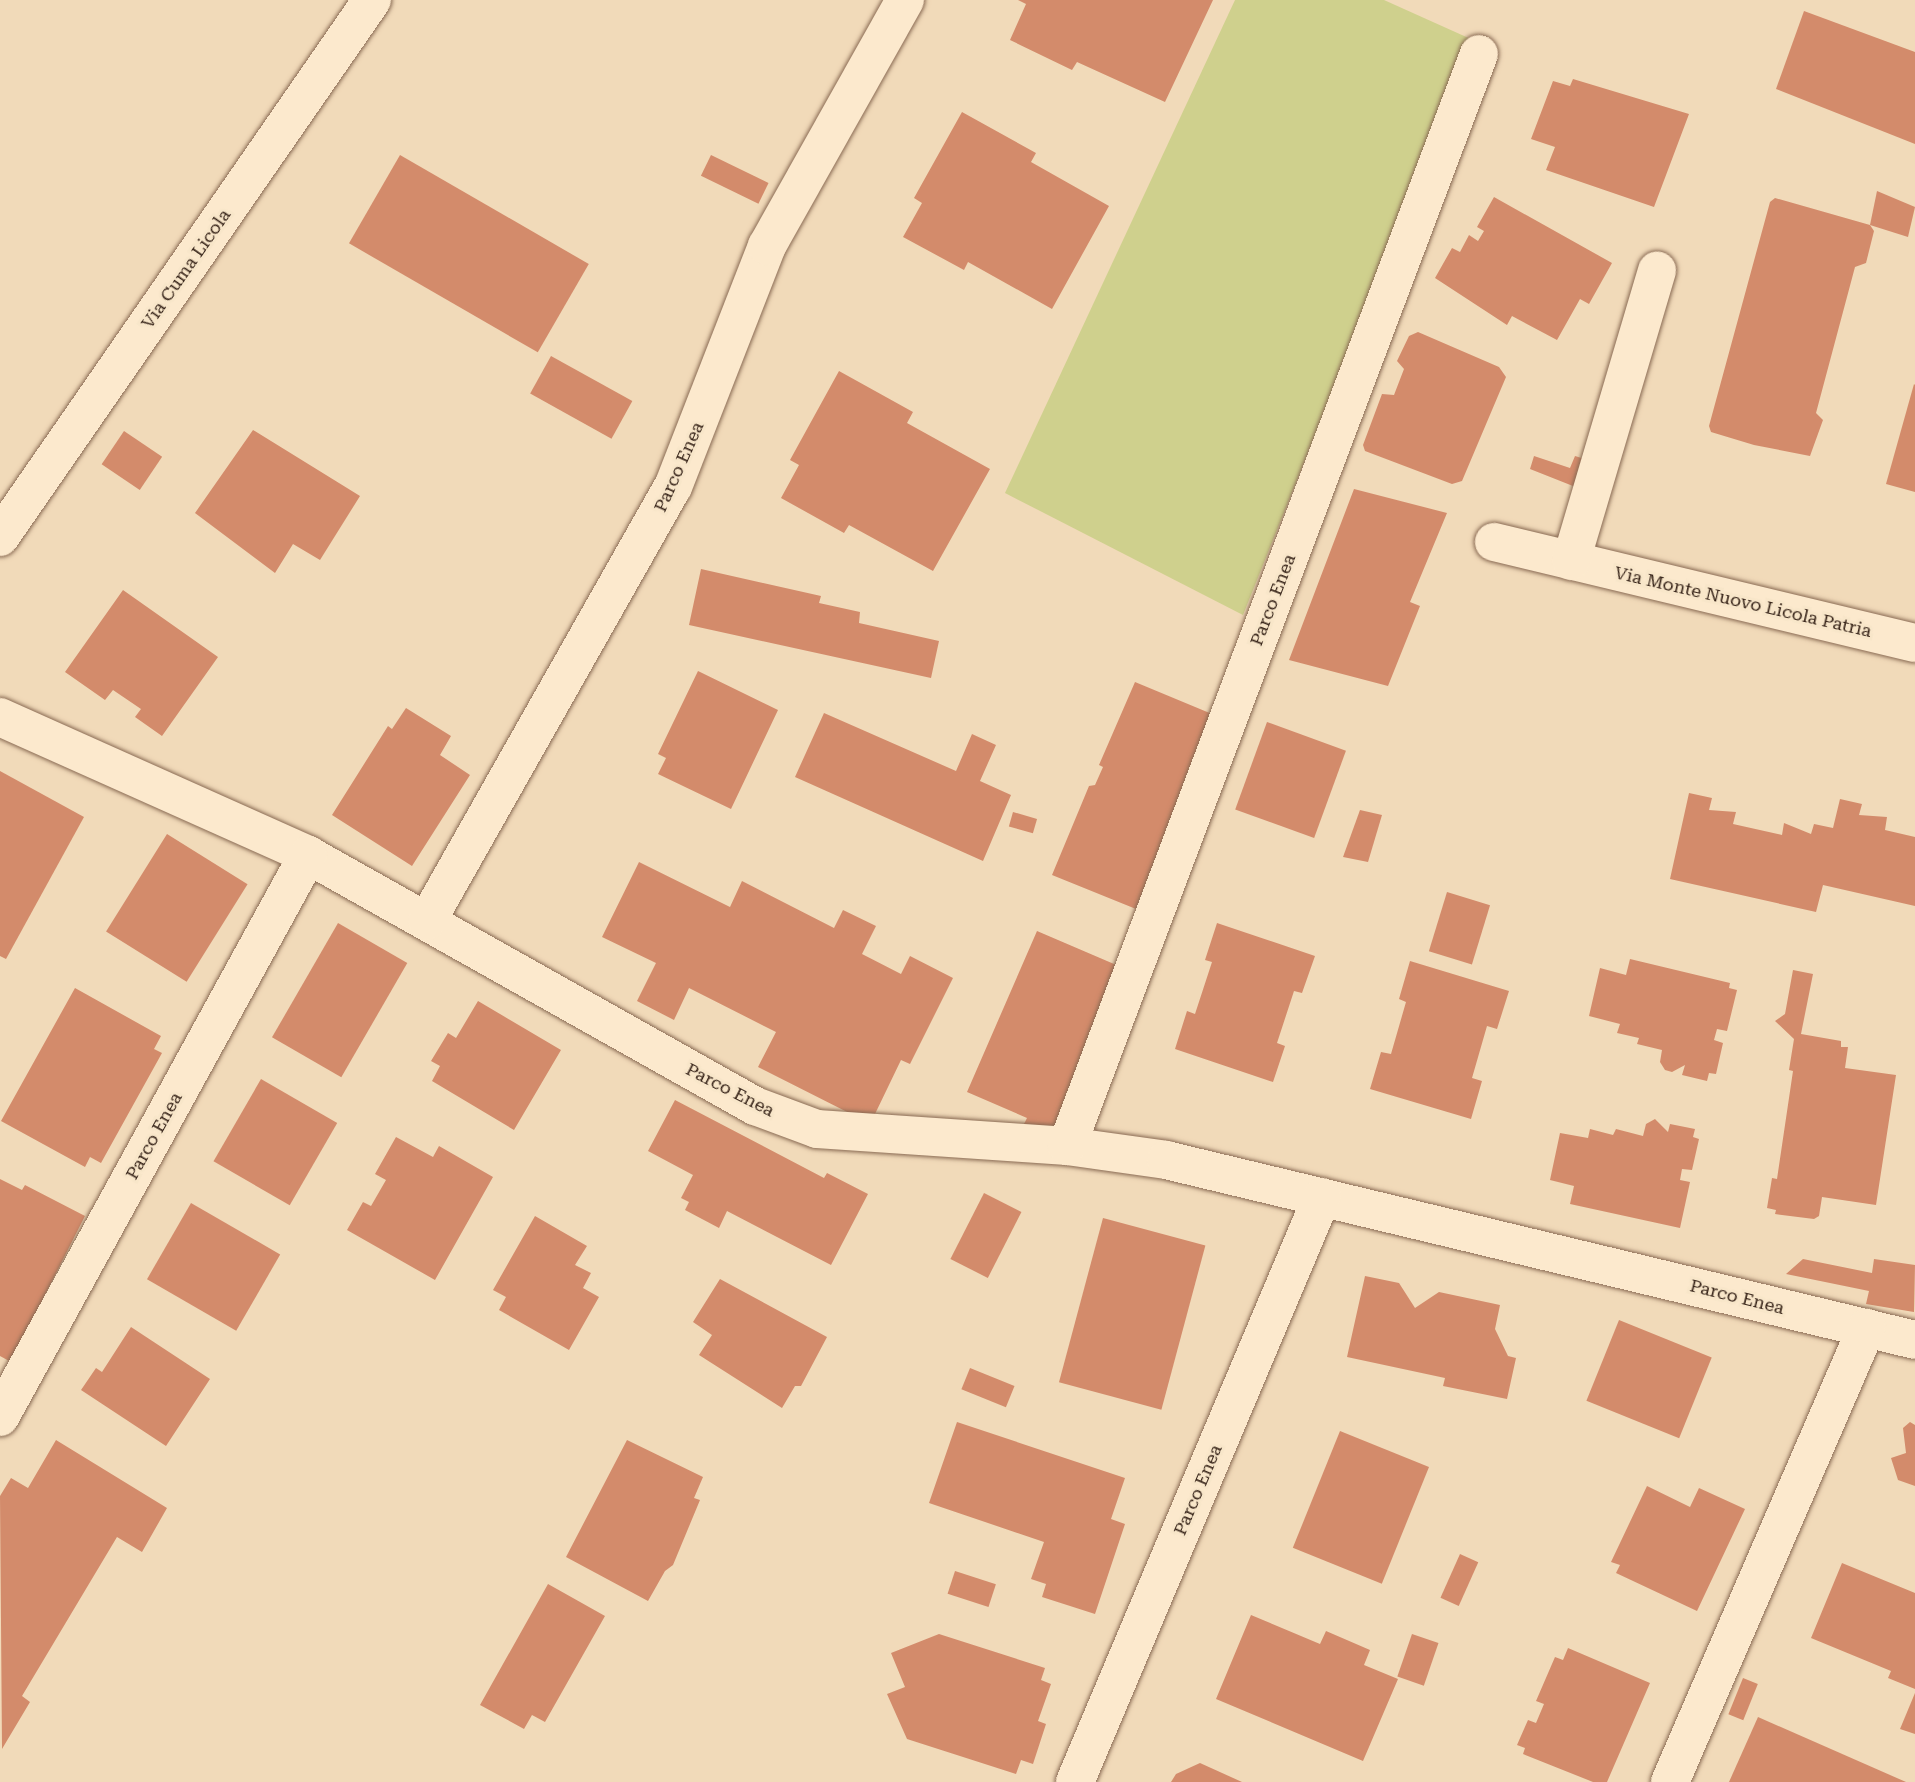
<!DOCTYPE html>
<style>
body{margin:0}
#map{position:relative;width:1915px;height:1782px;overflow:hidden;background:#f1dab9;font-family:"Roboto Serif",serif}
div>[style]{position:absolute}
.green>*{inset:0;background:#cfd08d}
.building>*{inset:0;background:#d38b6b;transform-origin:0 0}
.roads{filter:drop-shadow(0 0 2px #896a53) drop-shadow(0 0 2px #896a53)}
.street>*{height:38px;margin:-19px;padding:0 19px;transform-origin:19px;border-radius:19px;background:#fce9cd}
.secondary>*{height:38px;margin:-19px;padding:0 19px;transform-origin:19px;border-radius:19px;background:#fce9cd}
span{translate:-50% -50%;white-space:nowrap;text-align:center;line-height:1.15;-webkit-text-stroke:6px #f8e6c9;paint-order:stroke}
.street-label{font-size:18px;color:#372419}
</style>
<div id="map">
<div class="green">
<i style="clip-path:polygon(1235px 0,1384px 0,1473px 40px,1243px 615px,1005px 493px)"></i>
</div>
<div class="building">
<i style="clip-path:polygon(1018px 0,1213px 0,1165px 102px,1077px 62px,1072px 70px,1010px 40px,1026px 4px)"></i>
<i style="clip-path:polygon(1804px 11px,1915px 52px,1915px 144px,1776px 89px)"></i>
<i style="clip-path:polygon(1573px 79px,1689px 114px,1654px 207px,1546px 170px,1555px 147px,1531px 139px,1553px 81px,1570px 86px)"></i>
<i style="clip-path:polygon(962px 112px,1036px 153px,1031px 162px,1109px 206px,1052px 309px,968px 262px,964px 270px,903px 237px,922px 203px,914px 198px)"></i>
<i style="left:400px;top:155px;width:218px;height:102px;rotate:30deg"></i>
<i style="left:711px;top:155px;width:64px;height:23px;rotate:26deg"></i>
<i style="clip-path:polygon(1877px 191px,1915px 207px,1908px 237px,1870px 225px)"></i>
<i style="clip-path:polygon(1494px 197px,1612px 263px,1589px 304px,1580px 299px,1557px 340px,1512px 316px,1507px 325px,1435px 278px,1452px 248px,1460px 252px,1469px 235px,1478px 241px,1484px 231px,1477px 227px)"></i>
<i style="clip-path:polygon(1775px 198px,1870px 225px,1874px 231px,1866px 263px,1855px 267px,1816px 413px,1823px 420px,1810px 456px,1754px 445px,1711px 432px,1709px 426px,1770px 202px)"></i>
<i style="clip-path:polygon(1418px 332px,1499px 367px,1506px 377px,1462px 481px,1452px 484px,1365px 451px,1363px 445px,1382px 394px,1394px 395px,1404px 369px,1397px 361px,1409px 336px)"></i>
<i style="left:551px;top:356px;width:93px;height:43px;rotate:29deg"></i>
<i style="clip-path:polygon(839px 371px,913px 412px,907px 423px,990px 469px,933px 571px,849px 525px,844px 533px,781px 498px,799px 465px,790px 460px)"></i>
<i style="clip-path:polygon(1914px 384px,1915px 385px,1915px 492px,1886px 484px)"></i>
<i style="clip-path:polygon(253px 430px,360px 496px,320px 560px,293px 544px,275px 573px,195px 513px)"></i>
<i style="left:124px;top:431px;width:46px;height:40px;rotate:34deg"></i>
<i style="clip-path:polygon(1534px 456px,1570px 468px,1575px 456px,1588px 460px,1578px 488px,1530px 469px)"></i>
<i style="clip-path:polygon(1354px 489px,1447px 513px,1410px 602px,1420px 606px,1388px 686px,1289px 660px)"></i>
<i style="clip-path:polygon(701px 569px,821px 596px,819px 603px,860px 612px,859px 623px,939px 641px,931px 678px,689px 625px)"></i>
<i style="clip-path:polygon(123px 590px,218px 657px,162px 736px,135px 717px,141px 709px,113px 690px,105px 700px,65px 672px)"></i>
<i style="clip-path:polygon(698px 671px,778px 710px,731px 809px,658px 774px,666px 758px,658px 754px)"></i>
<i style="clip-path:polygon(1135px 682px,1212px 714px,1136px 909px,1052px 875px,1089px 786px,1095px 785px,1103px 767px,1099px 765px)"></i>
<i style="clip-path:polygon(406px 708px,451px 736px,440px 755px,470px 775px,412px 866px,332px 815px,388px 726px,392px 729px)"></i>
<i style="clip-path:polygon(824px 713px,956px 771px,972px 734px,996px 745px,980px 781px,1011px 795px,983px 861px,795px 777px)"></i>
<i style="left:1267px;top:722px;width:84px;height:93px;rotate:20deg"></i>
<i style="clip-path:polygon(0 771px,84px 817px,6px 959px,0 956px)"></i>
<i style="clip-path:polygon(1689px 793px,1712px 798px,1709px 810px,1736px 812px,1733px 824px,1782px 835px,1784px 823px,1811px 834px,1814px 824px,1833px 828px,1840px 799px,1862px 804px,1859px 815px,1887px 817px,1885px 830px,1915px 837px,1915px 906px,1823px 885px,1816px 912px,1670px 879px)"></i>
<i style="clip-path:polygon(1360px 810px,1382px 815px,1368px 862px,1343px 857px)"></i>
<i style="left:1013px;top:812px;width:25px;height:15px;rotate:16deg"></i>
<i style="left:167px;top:834px;width:95px;height:115px;rotate:32deg"></i>
<i style="clip-path:polygon(639px 862px,730px 907px,742px 881px,834px 928px,843px 910px,876px 926px,862px 954px,901px 974px,910px 956px,953px 978px,910px 1064px,901px 1060px,875px 1114px,861px 1119px,758px 1067px,776px 1032px,689px 988px,674px 1020px,637px 1001px,656px 963px,602px 937px)"></i>
<i style="left:1447px;top:892px;width:45px;height:62px;rotate:17deg"></i>
<i style="left:338px;top:923px;width:80px;height:132px;rotate:30deg"></i>
<i style="clip-path:polygon(1217px 923px,1315px 956px,1302px 993px,1294px 991px,1277px 1043px,1285px 1046px,1273px 1082px,1175px 1049px,1187px 1011px,1195px 1014px,1212px 962px,1205px 960px)"></i>
<i style="clip-path:polygon(1037px 931px,1128px 970px,1050px 1137px,1023px 1126px,1027px 1118px,967px 1092px)"></i>
<i style="clip-path:polygon(1630px 959px,1730px 983px,1729px 988px,1737px 990px,1727px 1031px,1717px 1029px,1714px 1040px,1723px 1043px,1716px 1074px,1709px 1073px,1707px 1081px,1682px 1075px,1685px 1065px,1672px 1072px,1665px 1070px,1660px 1062px,1662px 1050px,1637px 1044px,1639px 1038px,1617px 1033px,1620px 1024px,1589px 1016px,1600px 968px,1626px 975px)"></i>
<i style="clip-path:polygon(1410px 961px,1509px 991px,1497px 1029px,1487px 1026px,1472px 1078px,1482px 1081px,1471px 1119px,1370px 1089px,1381px 1052px,1391px 1054px,1406px 1002px,1399px 999px)"></i>
<i style="clip-path:polygon(1793px 970px,1813px 974px,1801px 1034px,1841px 1041px,1841px 1047px,1848px 1047px,1845px 1068px,1896px 1075px,1876px 1205px,1822px 1197px,1819px 1216px,1814px 1219px,1775px 1214px,1776px 1210px,1767px 1208px,1772px 1178px,1777px 1179px,1793px 1071px,1789px 1070px,1794px 1039px,1775px 1021px,1785px 1014px)"></i>
<i style="clip-path:polygon(75px 988px,161px 1036px,154px 1049px,162px 1053px,101px 1163px,90px 1157px,85px 1167px,1px 1121px)"></i>
<i style="clip-path:polygon(478px 1001px,561px 1050px,514px 1130px,432px 1081px,440px 1066px,431px 1061px,448px 1033px,456px 1038px)"></i>
<i style="left:261px;top:1079px;width:88px;height:95px;rotate:30deg"></i>
<i style="clip-path:polygon(675px 1100px,824px 1178px,827px 1173px,868px 1194px,831px 1265px,727px 1211px,719px 1228px,685px 1210px,689px 1202px,681px 1198px,693px 1175px,648px 1151px)"></i>
<i style="clip-path:polygon(1655px 1119px,1668px 1132px,1670px 1124px,1695px 1129px,1693px 1137px,1699px 1139px,1692px 1170px,1682px 1169px,1680px 1180px,1690px 1182px,1680px 1228px,1570px 1204px,1574px 1186px,1550px 1180px,1560px 1133px,1588px 1138px,1590px 1129px,1613px 1135px,1616px 1129px,1643px 1136px,1646px 1124px)"></i>
<i style="clip-path:polygon(396px 1137px,433px 1157px,439px 1146px,493px 1177px,435px 1280px,347px 1230px,363px 1202px,371px 1206px,386px 1180px,375px 1174px)"></i>
<i style="clip-path:polygon(0 1179px,22px 1190px,25px 1185px,85px 1216px,11px 1362px,0 1356px)"></i>
<i style="left:984px;top:1193px;width:42px;height:74px;rotate:27deg"></i>
<i style="left:191px;top:1203px;width:103px;height:88px;rotate:30deg"></i>
<i style="clip-path:polygon(535px 1216px,587px 1246px,575px 1265px,591px 1273px,583px 1288px,599px 1297px,569px 1350px,499px 1310px,506px 1297px,493px 1290px)"></i>
<i style="left:1103px;top:1218px;width:106px;height:170px;rotate:15deg"></i>
<i style="clip-path:polygon(1803px 1259px,1872px 1273px,1874px 1259px,1915px 1265px,1914px 1312px,1866px 1304px,1869px 1291px,1786px 1274px)"></i>
<i style="clip-path:polygon(1365px 1276px,1399px 1283px,1415px 1308px,1439px 1292px,1500px 1305px,1495px 1329px,1508px 1356px,1516px 1358px,1507px 1399px,1443px 1386px,1445px 1378px,1347px 1357px)"></i>
<i style="clip-path:polygon(720px 1279px,827px 1337px,801px 1386px,795px 1386px,782px 1408px,699px 1355px,712px 1335px,693px 1322px)"></i>
<i style="left:1619px;top:1320px;width:100px;height:87px;rotate:22deg"></i>
<i style="clip-path:polygon(131px 1327px,210px 1379px,166px 1446px,81px 1390px,96px 1368px,102px 1372px)"></i>
<i style="left:970px;top:1368px;width:48px;height:23px;rotate:22deg"></i>
<i style="clip-path:polygon(957px 1422px,1125px 1478px,1111px 1519px,1125px 1524px,1095px 1614px,1042px 1597px,1046px 1584px,1031px 1579px,1044px 1542px,929px 1503px)"></i>
<i style="clip-path:polygon(1910px 1422px,1915px 1425px,1915px 1486px,1898px 1480px,1891px 1458px,1906px 1453px,1903px 1428px)"></i>
<i style="left:1340px;top:1431px;width:96px;height:126px;rotate:22deg"></i>
<i style="clip-path:polygon(56px 1440px,167px 1508px,142px 1552px,117px 1537px,22px 1696px,30px 1702px,2px 1749px,0 1496px,11px 1478px,28px 1488px)"></i>
<i style="clip-path:polygon(627px 1440px,703px 1477px,694px 1498px,700px 1500px,673px 1565px,665px 1571px,648px 1601px,566px 1557px)"></i>
<i style="clip-path:polygon(1647px 1486px,1690px 1507px,1699px 1488px,1745px 1509px,1697px 1611px,1616px 1573px,1620px 1565px,1611px 1562px)"></i>
<i style="left:1460px;top:1554px;width:20px;height:48px;rotate:24deg"></i>
<i style="clip-path:polygon(1842px 1563px,1915px 1593px,1915px 1689px,1888px 1678px,1891px 1671px,1811px 1638px)"></i>
<i style="left:955px;top:1571px;width:43px;height:24px;rotate:18deg"></i>
<i style="clip-path:polygon(548px 1584px,605px 1616px,545px 1722px,532px 1715px,524px 1729px,480px 1705px)"></i>
<i style="clip-path:polygon(1251px 1615px,1320px 1644px,1326px 1631px,1370px 1650px,1364px 1665px,1398px 1679px,1363px 1761px,1216px 1699px)"></i>
<i style="clip-path:polygon(939px 1634px,1045px 1668px,1041px 1680px,1051px 1684px,1038px 1721px,1046px 1724px,1033px 1764px,1021px 1760px,1016px 1774px,907px 1739px,887px 1694px,905px 1687px,891px 1653px)"></i>
<i style="left:1412px;top:1634px;width:28px;height:45px;rotate:19deg"></i>
<i style="clip-path:polygon(1568px 1648px,1650px 1683px,1607px 1782px,1593px 1782px,1523px 1754px,1525px 1748px,1517px 1745px,1528px 1720px,1536px 1723px,1544px 1704px,1536px 1701px,1555px 1657px,1563px 1660px)"></i>
<i style="left:1743px;top:1678px;width:16px;height:39px;rotate:22deg"></i>
<i style="clip-path:polygon(1915px 1693px,1915px 1734px,1900px 1729px)"></i>
<i style="clip-path:polygon(1758px 1717px,1906px 1782px,1729px 1782px)"></i>
<i style="clip-path:polygon(1200px 1763px,1242px 1782px,1171px 1782px,1176px 1774px)"></i>
</div>
<div class="roads">
<div class="street">
<i style="left:1494px;top:542px;width:433px;rotate:13.5deg"></i>
<i style="left:1571px;top:561px;width:303px;rotate:-73.5deg"></i>
<i style="left:0;top:717px;width:338px;rotate:24.1deg"></i>
<i style="left:308px;top:855px;width:513px;rotate:29.32deg"></i>
<i style="left:755px;top:1106px;width:66px;rotate:20.4deg"></i>
<i style="left:817px;top:1129px;width:251px;rotate:3.9deg"></i>
<i style="left:1067px;top:1146px;width:100px;rotate:8deg"></i>
<i style="left:1166px;top:1160px;width:770px;rotate:13.51deg"></i>
<i style="left:427px;top:921px;width:499px;rotate:-60.5deg"></i>
<i style="left:673px;top:487px;width:259px;rotate:-68.7deg"></i>
<i style="left:767px;top:246px;width:282px;rotate:-60.7deg"></i>
<i style="left:1067px;top:1146px;width:1167px;rotate:-69.33deg"></i>
<i style="left:0;top:1417px;width:641px;rotate:-61.28deg"></i>
<i style="left:1075px;top:1782px;width:635px;rotate:-67.11deg"></i>
<i style="left:1670px;top:1782px;width:495px;rotate:-66.6deg"></i>
</div>
<div class="secondary">
<i style="left:0;top:537px;width:653px;rotate:-55.29deg"></i>
</div>
</div>
<div class="street-label">
<span style="left:186px;top:269px;rotate:-55deg">Via Cuma Licola</span>
<span style="left:679px;top:467px;rotate:-66deg">Parco Enea</span>
<span style="left:1273px;top:600px;rotate:-69deg">Parco Enea</span>
<span style="left:1743px;top:602px;rotate:13deg">Via Monte Nuovo Licola Patria</span>
<span style="left:730px;top:1090px;rotate:27deg">Parco Enea</span>
<span style="left:154px;top:1136px;rotate:-61deg">Parco Enea</span>
<span style="left:1737px;top:1297px;rotate:14deg">Parco Enea</span>
<span style="left:1198px;top:1490px;rotate:-67deg">Parco Enea</span>
</div>
</div>
